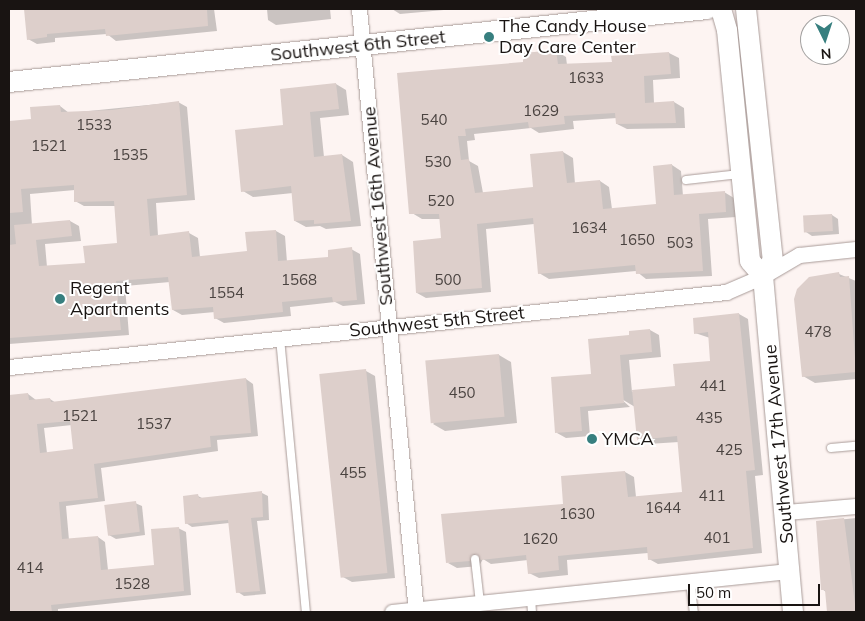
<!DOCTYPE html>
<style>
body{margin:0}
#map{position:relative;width:865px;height:621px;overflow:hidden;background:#fdf4f2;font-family:Mulish,sans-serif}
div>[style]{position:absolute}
.shadow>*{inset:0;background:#0003}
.building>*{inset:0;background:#ddcfcb;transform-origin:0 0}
.roads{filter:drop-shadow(0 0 1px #a99b98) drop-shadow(0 0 1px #a99b98)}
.lane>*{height:8px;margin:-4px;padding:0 4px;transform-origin:4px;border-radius:4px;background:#fff}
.street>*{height:15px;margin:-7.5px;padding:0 7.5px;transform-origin:7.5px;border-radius:7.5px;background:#fff}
.secondary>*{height:20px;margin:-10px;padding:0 10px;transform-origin:10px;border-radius:10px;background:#fff}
.dots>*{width:14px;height:14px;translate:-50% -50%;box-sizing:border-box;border:2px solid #fff;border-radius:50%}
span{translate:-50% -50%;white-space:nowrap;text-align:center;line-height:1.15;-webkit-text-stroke:4px #fff;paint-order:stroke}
.number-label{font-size:15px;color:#4a4340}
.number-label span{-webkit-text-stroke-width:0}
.poi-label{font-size:18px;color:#191412}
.left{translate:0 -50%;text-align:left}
.street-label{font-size:18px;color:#191412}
.frame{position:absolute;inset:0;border:10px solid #191412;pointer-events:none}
.north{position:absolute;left:800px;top:15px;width:50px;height:50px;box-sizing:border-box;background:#fff;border:1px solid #a3a1a0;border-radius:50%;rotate:176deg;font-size:14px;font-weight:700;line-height:20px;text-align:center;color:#191412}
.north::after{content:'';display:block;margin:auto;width:18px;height:22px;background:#377f7f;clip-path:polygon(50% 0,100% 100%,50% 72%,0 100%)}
.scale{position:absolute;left:688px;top:584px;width:132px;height:22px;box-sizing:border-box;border:2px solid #191412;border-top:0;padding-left:6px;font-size:15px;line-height:18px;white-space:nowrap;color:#191412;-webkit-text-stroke:4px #fff;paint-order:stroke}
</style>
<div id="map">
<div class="shadow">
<i style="clip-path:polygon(25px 9px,214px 9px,217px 31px,116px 41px,107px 34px,55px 38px,55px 42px,37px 44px,28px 39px)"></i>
<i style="clip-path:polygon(267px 9px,330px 9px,331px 19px,276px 25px,268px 20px)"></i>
<i style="clip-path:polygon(392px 9px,455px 9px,400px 14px)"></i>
<i style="clip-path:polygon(556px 51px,566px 57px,567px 65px,613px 63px,669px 53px,679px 58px,680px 78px,653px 80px,654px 103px,674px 102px,684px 108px,685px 128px,627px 129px,617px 124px,617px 118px,573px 121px,574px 129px,539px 133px,531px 128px,474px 134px,475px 140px,467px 141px,469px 161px,478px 166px,483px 193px,534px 188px,563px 152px,573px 158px,575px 184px,600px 181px,609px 187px,612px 209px,657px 205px,672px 165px,681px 171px,683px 196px,724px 192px,734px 198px,736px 217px,708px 219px,712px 276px,646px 279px,636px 271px,549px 279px,539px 273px,534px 224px,486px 229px,491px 292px,426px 298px,417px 293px,442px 239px,440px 219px,422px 219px,412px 213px,399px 74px,525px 64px)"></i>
<i style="clip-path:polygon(336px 84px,346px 90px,349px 115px,320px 118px,324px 157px,342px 155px,353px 162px,361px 226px,326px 229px,320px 226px,306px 227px,295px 221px,293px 193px,253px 197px,243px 191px,285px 127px)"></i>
<i style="clip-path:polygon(evenodd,178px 102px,187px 107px,195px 200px,156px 203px,158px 236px,189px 233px,198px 238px,200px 257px,248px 252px,276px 231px,285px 236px,287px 262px,330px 258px,351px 249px,360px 254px,365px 304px,343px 306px,335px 302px,290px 307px,291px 316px,224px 323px,215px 318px,215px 312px,182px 315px,173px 310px,170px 282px,125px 286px,129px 335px,9px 344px,9px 122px,32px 120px,31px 108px,60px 106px,69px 113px,178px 102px,75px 190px,75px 201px,84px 206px,115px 206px,118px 244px,86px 264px,47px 267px,45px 244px,81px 241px,79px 226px,70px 221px,32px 225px,30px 194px,75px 190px)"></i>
<i style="clip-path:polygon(832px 215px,838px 219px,839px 234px,812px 236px,806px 232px)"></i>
<i style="clip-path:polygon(839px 274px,856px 281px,856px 379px,815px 383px,803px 376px)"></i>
<i style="clip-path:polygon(739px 314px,748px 319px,763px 475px,755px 476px,762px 553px,658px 564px,649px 559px,648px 553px,567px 560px,568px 575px,539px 578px,529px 573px,528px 560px,491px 564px,483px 559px,479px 566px,457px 568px,448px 563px,625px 472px,634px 477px,636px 497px,684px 493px,679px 442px,648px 444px,638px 439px,635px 407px,620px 398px,630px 407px,588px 411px,590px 436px,566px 438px,557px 433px,592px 375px,631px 336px,650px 330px,659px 335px,661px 357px,629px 360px,632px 392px,676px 387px,712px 362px,710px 338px,695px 333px)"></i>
<i style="clip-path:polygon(499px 355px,511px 362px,517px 423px,445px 431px,433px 424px)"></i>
<i style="clip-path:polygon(366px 371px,375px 376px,395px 578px,352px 582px,343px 577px)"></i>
<i style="clip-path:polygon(evenodd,246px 379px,253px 384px,258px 436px,217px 440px,218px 451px,101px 468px,105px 501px,66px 506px,69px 540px,98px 537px,105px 542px,108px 570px,155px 566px,178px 528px,186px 532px,191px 595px,58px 609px,58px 612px,9px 612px,9px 396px,28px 394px,36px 400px,50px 399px,56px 403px,246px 379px,72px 425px,75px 450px,47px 453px,44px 428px,72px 425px)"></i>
<i style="clip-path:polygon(262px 493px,268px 496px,269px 520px,257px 521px,266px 594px,244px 596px,238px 592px,229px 523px,192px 527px,186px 523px,198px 496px,204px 499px)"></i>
<i style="clip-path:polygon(135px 503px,142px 506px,145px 535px,116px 539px,109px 535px)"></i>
<i style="clip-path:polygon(856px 518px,856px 612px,828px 612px,826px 592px,822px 589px,817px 522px)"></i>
</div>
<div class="building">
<i style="clip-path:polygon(24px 9px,207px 9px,208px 26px,106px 36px,105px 29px,47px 34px,47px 37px,27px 40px)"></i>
<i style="clip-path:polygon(556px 50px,558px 64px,612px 62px,611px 56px,669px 52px,671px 74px,644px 76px,645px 103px,674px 101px,676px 123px,616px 124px,615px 113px,564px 116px,565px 124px,529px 128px,528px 122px,465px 129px,466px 136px,458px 136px,461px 160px,469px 159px,475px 193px,533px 187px,530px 154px,563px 151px,567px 183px,600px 180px,603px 209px,656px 204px,653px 166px,672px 164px,674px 195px,725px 191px,726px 212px,699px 214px,703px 271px,636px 274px,635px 265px,538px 274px,533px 218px,477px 224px,482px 288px,416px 293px,413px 241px,441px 238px,439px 214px,409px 214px,397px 73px,523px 62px,523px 53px)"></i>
<i style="clip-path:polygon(336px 83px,339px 109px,310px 112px,314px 157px,342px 154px,351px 221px,314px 224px,314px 220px,294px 221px,291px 186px,241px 192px,235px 130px,283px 125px,280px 89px)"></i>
<i style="clip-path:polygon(179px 101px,187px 195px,147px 199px,150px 236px,189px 231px,192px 257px,247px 251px,245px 232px,276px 230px,278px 261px,328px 257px,328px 250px,352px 247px,357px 300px,333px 302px,332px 297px,282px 302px,283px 312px,214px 319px,213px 307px,172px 310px,168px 277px,116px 281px,121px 330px,9px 338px,9px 245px,16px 244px,14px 225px,70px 220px,72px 236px,36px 240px,39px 266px,85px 263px,83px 246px,117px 243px,114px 201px,74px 202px,74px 185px,21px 189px,23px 212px,9px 213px,9px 121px,31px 119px,30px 107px,60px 105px,61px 112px,112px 110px)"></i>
<i style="left:832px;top:214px;width:17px;height:29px;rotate:87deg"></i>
<i style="clip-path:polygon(839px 272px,840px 277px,849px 276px,856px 372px,802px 377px,794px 299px,797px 289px,809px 277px)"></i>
<i style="clip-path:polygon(739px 313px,755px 470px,746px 471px,753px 548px,648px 560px,647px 547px,558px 556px,559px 570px,528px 574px,526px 555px,481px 560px,474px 554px,470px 561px,446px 563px,441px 514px,563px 504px,561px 476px,625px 471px,628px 497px,682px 492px,677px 436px,637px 440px,632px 390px,675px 386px,673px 364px,710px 361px,708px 332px,694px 334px,693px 318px)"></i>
<i style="clip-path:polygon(650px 329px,652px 352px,620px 355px,624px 403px,580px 407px,582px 431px,555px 433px,551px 377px,591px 374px,588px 339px,629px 335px,629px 331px)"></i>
<i style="left:499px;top:354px;width:63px;height:74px;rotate:85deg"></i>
<i style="left:366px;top:369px;width:205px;height:47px;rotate:84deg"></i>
<i style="clip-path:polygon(evenodd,246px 378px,251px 433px,210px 436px,211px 447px,94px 464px,98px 498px,59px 502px,62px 539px,98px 536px,101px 570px,154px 565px,151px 529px,179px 527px,184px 591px,51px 605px,52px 612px,9px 612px,9px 395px,28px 393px,29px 400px,50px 398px,51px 402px,246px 378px,70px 421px,73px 449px,40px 453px,37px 424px,70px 421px)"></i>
<i style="clip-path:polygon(262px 491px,263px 517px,251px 518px,260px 591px,236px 593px,228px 520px,185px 524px,183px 496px,198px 494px,199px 498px)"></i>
<i style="left:136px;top:501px;width:31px;height:32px;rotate:83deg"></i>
<i style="clip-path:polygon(844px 518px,856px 612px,827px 612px,825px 590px,821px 590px,816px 521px)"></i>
</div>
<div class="roads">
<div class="lane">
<i style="left:686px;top:180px;width:54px;rotate:-6.3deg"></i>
<i style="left:280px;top:338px;width:275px;rotate:84.6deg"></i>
<i style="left:831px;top:448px;width:25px;rotate:-5deg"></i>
<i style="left:475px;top:559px;width:44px;rotate:83.5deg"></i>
<i style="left:690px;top:581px;width:31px;rotate:83deg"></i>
<i style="left:531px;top:598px;width:14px;rotate:86deg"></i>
</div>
<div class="street">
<i style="left:359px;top:9px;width:606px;rotate:84.6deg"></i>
<i style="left:9px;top:367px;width:721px;rotate:-5.97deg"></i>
<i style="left:726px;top:292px;width:40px;rotate:-23.4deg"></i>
<i style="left:763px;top:276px;width:42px;rotate:-30.3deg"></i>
<i style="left:799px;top:255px;width:57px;rotate:-6deg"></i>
<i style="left:786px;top:512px;width:70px;rotate:-4.9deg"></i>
<i style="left:392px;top:612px;width:401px;rotate:-5.9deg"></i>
</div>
<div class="secondary">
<i style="left:721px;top:9px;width:22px;rotate:74deg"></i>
<i style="left:727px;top:30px;width:232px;rotate:84.3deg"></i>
<i style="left:750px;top:261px;width:20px;rotate:49deg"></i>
<i style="left:763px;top:276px;width:337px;rotate:84.9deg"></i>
<i style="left:746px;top:9px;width:252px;rotate:83.9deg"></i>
<i style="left:773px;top:260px;width:19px;rotate:122deg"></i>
<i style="left:9px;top:82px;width:702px;rotate:-5.97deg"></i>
</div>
</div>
<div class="dots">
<i style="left:489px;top:37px;background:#377f7f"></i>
<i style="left:60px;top:299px;background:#377f7f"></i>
<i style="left:592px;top:439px;background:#377f7f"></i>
</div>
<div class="number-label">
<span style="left:586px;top:78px">1633</span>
<span style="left:541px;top:111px">1629</span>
<span style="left:434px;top:120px">540</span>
<span style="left:94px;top:125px">1533</span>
<span style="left:49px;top:146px">1521</span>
<span style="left:130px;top:155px">1535</span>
<span style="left:438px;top:162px">530</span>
<span style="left:441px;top:201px">520</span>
<span style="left:589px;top:228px">1634</span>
<span style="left:637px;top:240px">1650</span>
<span style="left:680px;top:243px">503</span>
<span style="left:299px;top:280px">1568</span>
<span style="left:448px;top:280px">500</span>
<span style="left:226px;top:293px">1554</span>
<span style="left:818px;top:332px">478</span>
<span style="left:713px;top:386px">441</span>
<span style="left:462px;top:393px">450</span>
<span style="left:80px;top:416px">1521</span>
<span style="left:709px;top:418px">435</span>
<span style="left:154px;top:424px">1537</span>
<span style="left:729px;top:450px">425</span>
<span style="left:353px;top:473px">455</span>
<span style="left:712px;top:496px">411</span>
<span style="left:663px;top:508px">1644</span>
<span style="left:577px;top:514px">1630</span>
<span style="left:717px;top:538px">401</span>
<span style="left:540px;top:539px">1620</span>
<span style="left:30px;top:568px">414</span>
<span style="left:132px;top:584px">1528</span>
</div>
<div class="poi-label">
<span class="left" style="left:499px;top:37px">The Candy House<br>Day Care Center</span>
<span class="left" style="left:70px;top:299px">Regent<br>Apartments</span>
<span class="left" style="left:602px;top:439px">YMCA</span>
</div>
<div class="street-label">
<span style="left:358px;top:46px;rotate:-6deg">Southwest 6th Street</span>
<span style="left:378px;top:206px;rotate:-95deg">Southwest 16th Avenue</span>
<span style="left:437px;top:322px;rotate:-6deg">Southwest 5th Street</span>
<span style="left:779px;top:444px;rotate:-95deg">Southwest 17th Avenue</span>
</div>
<div class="frame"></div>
<div class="north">N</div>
<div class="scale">50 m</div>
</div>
